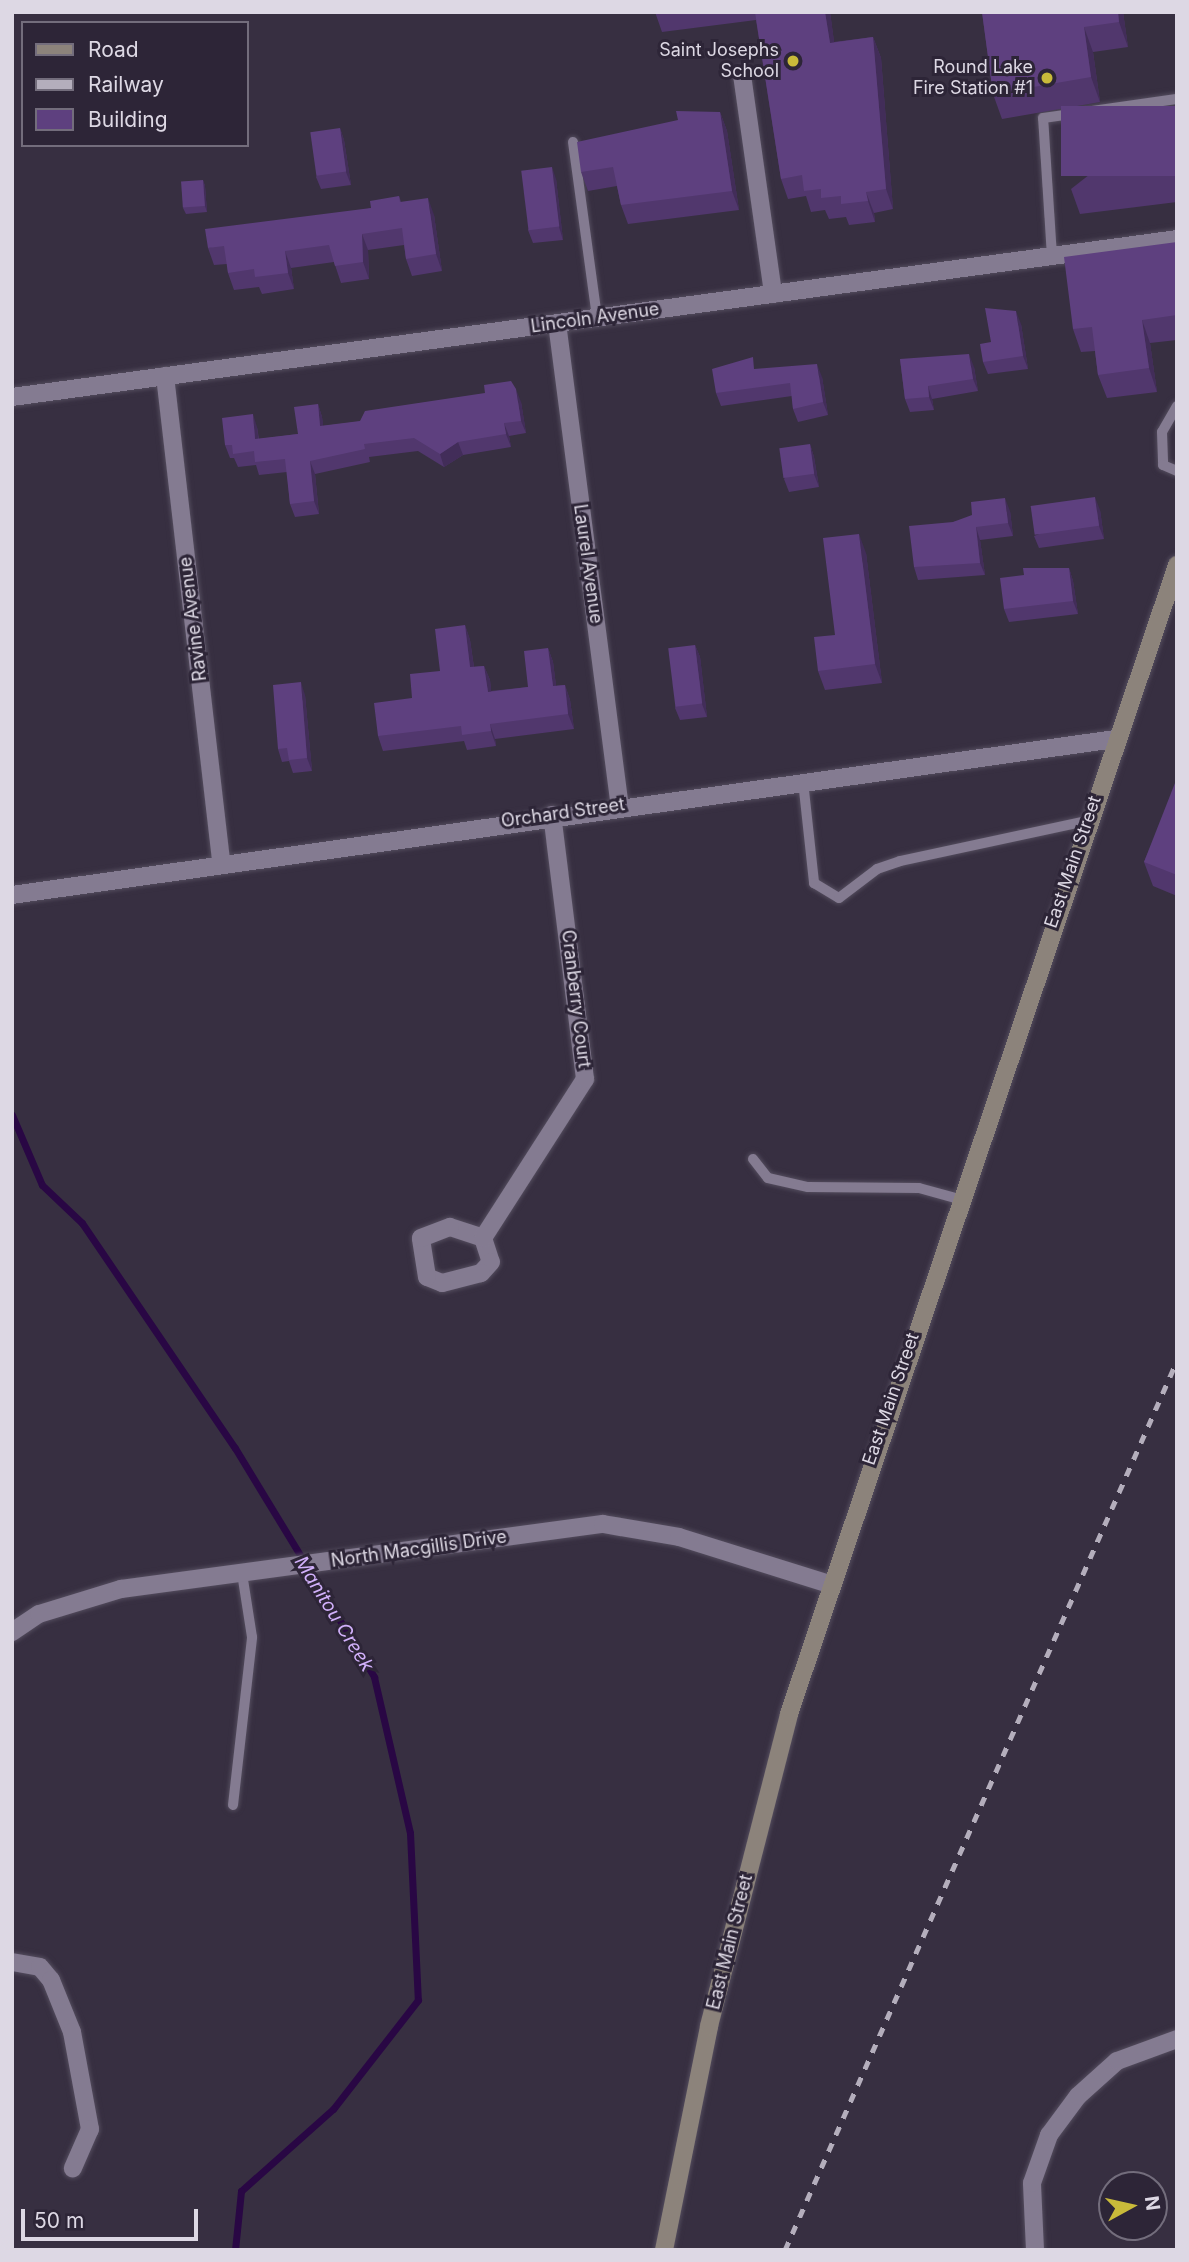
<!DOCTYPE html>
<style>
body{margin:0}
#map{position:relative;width:1189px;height:2262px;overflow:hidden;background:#372f41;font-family:Inter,sans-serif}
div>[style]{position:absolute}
.stream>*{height:7px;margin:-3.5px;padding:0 3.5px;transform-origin:3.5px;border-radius:3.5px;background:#290744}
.roads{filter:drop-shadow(0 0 2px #534c5d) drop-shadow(0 0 2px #534c5d)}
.lane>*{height:10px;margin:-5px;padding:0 5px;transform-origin:5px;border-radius:5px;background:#847b91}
.street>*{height:18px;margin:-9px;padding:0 9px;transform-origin:9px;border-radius:9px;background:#847b91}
.secondary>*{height:18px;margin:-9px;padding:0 9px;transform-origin:9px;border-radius:9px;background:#8c837b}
.rail>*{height:5px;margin-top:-2.5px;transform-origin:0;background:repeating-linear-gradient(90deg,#b4aebc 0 9px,transparent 0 18px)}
.wall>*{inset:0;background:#51376d}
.shaded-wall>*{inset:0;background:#422d59}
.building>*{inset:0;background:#5e407f;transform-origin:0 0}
.dots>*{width:19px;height:19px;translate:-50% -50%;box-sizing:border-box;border:4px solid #2d2537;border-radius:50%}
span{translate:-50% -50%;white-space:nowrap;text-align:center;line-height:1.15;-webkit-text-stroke:6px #2d2537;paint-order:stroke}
.poi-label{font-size:18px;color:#ddd8e4}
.right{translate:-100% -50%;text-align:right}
.street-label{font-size:18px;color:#ddd8e4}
.water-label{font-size:19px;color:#d1b0fa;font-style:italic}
.frame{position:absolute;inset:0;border:14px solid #ddd8e4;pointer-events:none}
.legend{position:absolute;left:21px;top:21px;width:228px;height:126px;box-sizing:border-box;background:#2d2537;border:2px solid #736d7c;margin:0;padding:9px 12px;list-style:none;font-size:21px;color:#ddd8e4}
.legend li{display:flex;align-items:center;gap:14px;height:35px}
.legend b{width:35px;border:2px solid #736d7c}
.north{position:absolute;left:1098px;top:2171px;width:70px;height:70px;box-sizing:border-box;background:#2d2537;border:2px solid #736d7c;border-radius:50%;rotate:82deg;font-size:19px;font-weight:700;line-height:28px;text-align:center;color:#ddd8e4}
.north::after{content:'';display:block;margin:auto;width:24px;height:32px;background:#c9ba3a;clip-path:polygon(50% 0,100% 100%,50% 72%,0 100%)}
.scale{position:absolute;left:21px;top:2209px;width:177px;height:32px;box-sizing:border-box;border:4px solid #ddd8e4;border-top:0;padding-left:9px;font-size:21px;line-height:24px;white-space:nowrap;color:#ddd8e4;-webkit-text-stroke:5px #2d2537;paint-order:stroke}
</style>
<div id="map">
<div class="stream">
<i style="left:12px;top:1115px;width:76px;rotate:66.8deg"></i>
<i style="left:42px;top:1185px;width:55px;rotate:43.5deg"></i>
<i style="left:82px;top:1223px;width:272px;rotate:55.8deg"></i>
<i style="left:235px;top:1448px;width:268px;rotate:58.7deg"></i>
<i style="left:374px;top:1677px;width:160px;rotate:77deg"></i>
<i style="left:410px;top:1833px;width:167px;rotate:87.3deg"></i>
<i style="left:418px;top:2000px;width:138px;rotate:127.9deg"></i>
<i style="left:333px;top:2109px;width:123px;rotate:138.3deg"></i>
<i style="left:241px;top:2191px;width:59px;rotate:95.8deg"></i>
</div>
<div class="roads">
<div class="lane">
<i style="left:573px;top:142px;width:178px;rotate:82.2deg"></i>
<i style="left:1052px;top:256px;width:138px;rotate:-93.7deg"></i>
<i style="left:1043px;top:118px;width:135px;rotate:-8.1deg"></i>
<i style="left:1177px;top:406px;width:30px;rotate:120deg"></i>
<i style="left:1162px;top:432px;width:33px;rotate:88deg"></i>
<i style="left:1163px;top:465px;width:15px;rotate:23deg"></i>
<i style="left:803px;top:781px;width:103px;rotate:83.8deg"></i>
<i style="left:814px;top:883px;width:29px;rotate:31deg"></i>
<i style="left:839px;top:898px;width:48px;rotate:-37.3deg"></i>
<i style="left:877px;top:869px;width:24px;rotate:-19deg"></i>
<i style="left:900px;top:861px;width:191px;rotate:-12.1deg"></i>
<i style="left:753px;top:1159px;width:24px;rotate:52deg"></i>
<i style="left:768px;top:1178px;width:41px;rotate:12.7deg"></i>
<i style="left:808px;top:1187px;width:111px;rotate:0.5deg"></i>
<i style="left:919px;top:1188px;width:41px;rotate:15.4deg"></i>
<i style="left:233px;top:1805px;width:169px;rotate:-83.5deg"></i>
<i style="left:252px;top:1637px;width:65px;rotate:-98.9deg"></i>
</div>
<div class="street">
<i style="left:742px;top:75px;width:221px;rotate:81.9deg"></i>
<i style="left:557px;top:323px;width:486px;rotate:82.6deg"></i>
<i style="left:165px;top:376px;width:489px;rotate:83.4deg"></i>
<i style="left:12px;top:397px;width:1176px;rotate:-7.72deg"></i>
<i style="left:12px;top:895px;width:1114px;rotate:-8.05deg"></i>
<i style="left:450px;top:1227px;width:35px;rotate:18deg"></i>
<i style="left:483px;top:1238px;width:25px;rotate:72deg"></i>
<i style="left:491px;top:1262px;width:15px;rotate:132deg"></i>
<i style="left:481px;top:1273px;width:40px;rotate:165.6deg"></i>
<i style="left:442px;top:1283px;width:16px;rotate:-158deg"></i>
<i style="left:427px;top:1277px;width:39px;rotate:-99deg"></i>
<i style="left:421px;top:1238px;width:31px;rotate:-21deg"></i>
<i style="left:483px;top:1238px;width:189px;rotate:-57.3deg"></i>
<i style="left:585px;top:1079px;width:266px;rotate:-97.1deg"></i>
<i style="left:12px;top:1632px;width:32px;rotate:-34deg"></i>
<i style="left:39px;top:1614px;width:86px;rotate:-17deg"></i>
<i style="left:121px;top:1589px;width:486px;rotate:-7.7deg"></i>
<i style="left:603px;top:1524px;width:77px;rotate:9.7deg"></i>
<i style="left:679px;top:1537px;width:157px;rotate:17.4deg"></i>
<i style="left:12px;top:1962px;width:28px;rotate:10deg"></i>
<i style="left:40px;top:1967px;width:17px;rotate:50deg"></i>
<i style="left:51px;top:1980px;width:56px;rotate:68deg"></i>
<i style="left:72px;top:2032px;width:99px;rotate:79.5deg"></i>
<i style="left:90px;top:2129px;width:43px;rotate:113.6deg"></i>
<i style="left:1035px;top:2250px;width:67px;rotate:-92.6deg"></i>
<i style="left:1032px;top:2183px;width:51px;rotate:-70.5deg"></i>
<i style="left:1049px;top:2135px;width:49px;rotate:-53.4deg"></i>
<i style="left:1078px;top:2096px;width:52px;rotate:-41.9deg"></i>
<i style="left:1117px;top:2061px;width:64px;rotate:-20.1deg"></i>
</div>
<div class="secondary">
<i style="left:664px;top:2250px;width:228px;rotate:-78.6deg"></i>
<i style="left:709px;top:2026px;width:322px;rotate:-75.6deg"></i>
<i style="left:789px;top:1714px;width:1213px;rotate:-71.34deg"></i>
</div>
</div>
<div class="rail">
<i style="left:785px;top:2250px;width:972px;rotate:-66.21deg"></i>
</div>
<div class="wall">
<i style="clip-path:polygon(655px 12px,830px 12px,834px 42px,873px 37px,881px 58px,893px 209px,874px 213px,875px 222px,849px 225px,846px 217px,829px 219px,825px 210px,811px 212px,806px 196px,788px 199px,781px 179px,756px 20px,662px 32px)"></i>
<i style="clip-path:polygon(982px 12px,1123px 12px,1128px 47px,1093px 52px,1100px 102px,1002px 119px,993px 94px)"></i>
<i style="clip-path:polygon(1177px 106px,1177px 202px,1080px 214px,1071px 189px)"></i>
<i style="clip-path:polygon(720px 112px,727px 131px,739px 210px,628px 224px,621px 205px,617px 186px,588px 191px,581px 172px)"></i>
<i style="clip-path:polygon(340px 128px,344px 140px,351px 185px,321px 189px,316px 177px)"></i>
<i style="clip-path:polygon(556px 179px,563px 240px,533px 243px,528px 230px)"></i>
<i style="clip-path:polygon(203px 180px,205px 186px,207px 212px,186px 214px,183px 208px)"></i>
<i style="clip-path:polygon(399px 196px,401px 202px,434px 215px,442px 271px,412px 276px,406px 259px,404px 245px,368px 250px,369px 279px,341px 283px,334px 262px,291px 268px,294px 289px,262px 294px,259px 287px,234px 290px,228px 273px,227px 264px,214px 265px,208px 248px,371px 208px)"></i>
<i style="clip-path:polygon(1177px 242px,1177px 340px,1150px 343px,1157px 392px,1107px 398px,1098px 375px,1095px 351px,1081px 352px,1073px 329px)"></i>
<i style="clip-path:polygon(1021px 324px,1028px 369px,988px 374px,983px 362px,991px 342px)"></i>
<i style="clip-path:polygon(900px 359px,974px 367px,978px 391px,932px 399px,934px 410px,910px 412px,905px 399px)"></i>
<i style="clip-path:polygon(758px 369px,822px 377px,828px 415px,798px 422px,793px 409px,792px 396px,721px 406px,716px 393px)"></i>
<i style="clip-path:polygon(521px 402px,526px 433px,509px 436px,511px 447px,463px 455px,444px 467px,418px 451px,369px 457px,370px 462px,315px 474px,319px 514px,295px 517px,290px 504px,287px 472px,259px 475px,256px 465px,238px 467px,234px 458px,230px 458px,225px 445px,257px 427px,259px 439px,298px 434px,318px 404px,322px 417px,323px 426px)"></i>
<i style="clip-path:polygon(810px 444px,814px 457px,819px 487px,789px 492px,784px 479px)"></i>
<i style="clip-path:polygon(1100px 510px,1104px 539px,1039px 548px,1034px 536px)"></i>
<i style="clip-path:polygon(1010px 511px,1013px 536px,980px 540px,985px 575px,918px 580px,914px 567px,953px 522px)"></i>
<i style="clip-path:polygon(866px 553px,882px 683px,825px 690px,818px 671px,835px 635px)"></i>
<i style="clip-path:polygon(1069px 568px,1073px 581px,1078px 614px,1009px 622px,1004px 609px)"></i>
<i style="clip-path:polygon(465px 625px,470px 640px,474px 667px,484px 666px,490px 680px,491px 691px,528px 687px,548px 648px,553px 662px,556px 686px,565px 685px,570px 700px,574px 729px,495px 739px,496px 746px,467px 750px,464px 741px,383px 751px,378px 736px,412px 698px,440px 671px)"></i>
<i style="clip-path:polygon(695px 645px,700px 657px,707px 717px,680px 720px,675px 708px)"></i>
<i style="clip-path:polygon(305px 695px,312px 771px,293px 773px,289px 761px,282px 762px,278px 749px)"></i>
<i style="clip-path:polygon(1177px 784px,1177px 896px,1153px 886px,1144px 862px)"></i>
</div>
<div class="shaded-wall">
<i style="clip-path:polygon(825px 12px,830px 12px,837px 63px,830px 43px)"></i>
<i style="clip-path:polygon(1118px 12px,1123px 12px,1128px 47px,1119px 22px)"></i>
<i style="clip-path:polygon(1084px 27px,1093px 52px,1100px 102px,1091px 77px)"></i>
<i style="clip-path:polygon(873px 37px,881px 58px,893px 209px,886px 189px)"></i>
<i style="clip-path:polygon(720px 112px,727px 131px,739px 210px,732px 191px)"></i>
<i style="clip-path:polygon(340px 128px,344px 140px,351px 185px,346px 172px)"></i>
<i style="clip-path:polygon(552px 167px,556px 179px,563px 240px,559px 227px)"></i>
<i style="clip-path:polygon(203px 180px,205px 186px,207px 212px,205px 206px)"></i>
<i style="clip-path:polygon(866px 192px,874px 213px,875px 222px,868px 201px)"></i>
<i style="clip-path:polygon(428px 198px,434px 215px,442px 271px,436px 254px)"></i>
<i style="clip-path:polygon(362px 234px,368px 250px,369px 279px,363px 262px)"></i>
<i style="clip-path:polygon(285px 251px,291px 268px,294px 289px,288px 273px)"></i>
<i style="clip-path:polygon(1016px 311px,1021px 324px,1028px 369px,1023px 356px)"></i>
<i style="clip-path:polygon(1142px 320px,1150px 343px,1157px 392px,1149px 368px)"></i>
<i style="clip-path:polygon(969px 354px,974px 367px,978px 391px,973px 379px)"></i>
<i style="clip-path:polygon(817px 364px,822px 377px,828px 415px,823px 402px)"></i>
<i style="clip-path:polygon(928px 386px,932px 399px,934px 410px,929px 397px)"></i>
<i style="clip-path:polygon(516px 389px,521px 402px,526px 433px,521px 421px)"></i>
<i style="clip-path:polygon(318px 404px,322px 417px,325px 439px,320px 426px)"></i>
<i style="clip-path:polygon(253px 414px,257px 427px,260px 452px,255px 439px)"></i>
<i style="clip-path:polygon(504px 423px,509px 436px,511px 447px,506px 434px)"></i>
<i style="clip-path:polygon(458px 442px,463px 455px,444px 467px,440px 454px)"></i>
<i style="clip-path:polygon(810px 444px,814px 457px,819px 487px,814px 474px)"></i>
<i style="clip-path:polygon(310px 461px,315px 474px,319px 514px,314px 501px)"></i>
<i style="clip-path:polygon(1095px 497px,1100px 510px,1104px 539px,1099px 526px)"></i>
<i style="clip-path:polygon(1005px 498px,1010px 511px,1013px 536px,1008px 523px)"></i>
<i style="clip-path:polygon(976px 527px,980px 540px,985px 575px,980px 563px)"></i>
<i style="clip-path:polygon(859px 534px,866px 553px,882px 683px,875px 664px)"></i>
<i style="clip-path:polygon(1069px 568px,1073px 581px,1078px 614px,1073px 601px)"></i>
<i style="clip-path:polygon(465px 625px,470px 640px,476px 682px,470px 667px)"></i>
<i style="clip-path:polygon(695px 645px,700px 657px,707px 717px,702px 704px)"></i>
<i style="clip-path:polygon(548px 648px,553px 662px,558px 701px,553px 686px)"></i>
<i style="clip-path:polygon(484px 666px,490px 680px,493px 707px,488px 692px)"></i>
<i style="clip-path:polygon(301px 682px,305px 695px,312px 771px,307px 758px)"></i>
<i style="clip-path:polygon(565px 685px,570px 700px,574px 729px,568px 714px)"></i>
<i style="clip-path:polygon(490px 724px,495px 739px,496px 746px,491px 731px)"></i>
</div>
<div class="building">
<i style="clip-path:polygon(755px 12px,825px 12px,830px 43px,873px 37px,886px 189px,866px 192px,868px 201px,841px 204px,841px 196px,821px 198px,821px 189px,804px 191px,802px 175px,781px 179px)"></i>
<i style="clip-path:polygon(982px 12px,1118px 12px,1119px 22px,1084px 27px,1091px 77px,993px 94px)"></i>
<i style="left:1177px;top:106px;width:70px;height:116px;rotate:90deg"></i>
<i style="clip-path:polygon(676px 111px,720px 112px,732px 191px,621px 205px,613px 167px,581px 172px,577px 142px,678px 120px)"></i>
<i style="left:340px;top:128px;width:44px;height:30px;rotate:82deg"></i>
<i style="left:552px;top:167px;width:60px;height:31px;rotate:83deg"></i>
<i style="left:203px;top:180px;width:26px;height:22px;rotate:86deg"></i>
<i style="clip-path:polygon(399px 196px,400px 202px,428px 198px,436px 254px,406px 259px,402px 228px,362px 234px,363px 262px,335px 266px,329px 245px,285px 251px,288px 273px,255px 277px,254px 269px,228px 273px,224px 246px,208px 248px,205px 229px,371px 208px,370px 201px)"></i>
<i style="clip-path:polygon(1177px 242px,1177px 315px,1142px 320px,1149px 368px,1098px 375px,1092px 327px,1073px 329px,1064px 257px)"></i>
<i style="clip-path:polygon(985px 308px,1016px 311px,1023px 356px,983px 362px,980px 344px,991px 342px)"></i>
<i style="clip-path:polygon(969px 354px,973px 379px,928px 386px,929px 397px,905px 399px,900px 359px)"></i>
<i style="clip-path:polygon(753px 357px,754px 369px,817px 364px,823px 402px,793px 409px,790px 383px,716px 393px,712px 369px)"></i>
<i style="clip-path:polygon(511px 381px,516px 389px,521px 421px,504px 423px,506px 434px,458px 442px,440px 454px,414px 438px,364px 444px,365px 449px,310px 461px,314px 501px,290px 504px,285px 459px,255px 462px,254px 451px,233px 454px,232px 445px,225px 445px,222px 418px,253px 414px,255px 439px,298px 434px,294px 407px,318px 404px,320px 426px,360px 421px,365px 411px,485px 393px,484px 385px)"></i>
<i style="left:810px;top:444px;width:30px;height:31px;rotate:82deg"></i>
<i style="left:1095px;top:497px;width:29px;height:65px;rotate:82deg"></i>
<i style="clip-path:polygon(1005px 498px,1008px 523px,976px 527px,980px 563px,914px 567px,909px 526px,953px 522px,972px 515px,971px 502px)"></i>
<i style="clip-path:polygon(859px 534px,875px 664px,818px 671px,814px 637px,835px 635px,823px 538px)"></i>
<i style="clip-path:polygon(1023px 568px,1069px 568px,1073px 601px,1004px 609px,1000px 578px,1024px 575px)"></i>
<i style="clip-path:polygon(465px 625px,470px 667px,484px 666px,488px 692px,528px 687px,524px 651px,548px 648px,553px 686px,565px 685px,568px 714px,490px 724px,491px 731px,462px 735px,461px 726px,378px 736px,374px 703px,412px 698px,410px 674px,440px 671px,435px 629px)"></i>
<i style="left:695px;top:645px;width:59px;height:27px;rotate:83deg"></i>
<i style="clip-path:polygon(301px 682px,307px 758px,289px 760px,287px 748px,278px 749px,273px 685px)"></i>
<i style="clip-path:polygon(1175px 783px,1177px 784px,1177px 875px,1144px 862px)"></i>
</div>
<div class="dots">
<i style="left:793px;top:61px;background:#c9ba3a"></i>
<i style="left:1047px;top:78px;background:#c9ba3a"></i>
</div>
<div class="poi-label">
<span class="right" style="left:779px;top:61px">Saint Josephs<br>School</span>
<span class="right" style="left:1033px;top:78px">Round Lake<br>Fire Station #1</span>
</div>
<div class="street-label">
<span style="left:595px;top:318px;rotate:-8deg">Lincoln Avenue</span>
<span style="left:588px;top:564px;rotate:82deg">Laurel Avenue</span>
<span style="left:193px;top:619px;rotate:-97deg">Ravine Avenue</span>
<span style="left:563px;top:813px;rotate:-8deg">Orchard Street</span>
<span style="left:1073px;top:862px;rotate:-71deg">East Main Street</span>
<span style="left:576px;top:999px;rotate:83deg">Cranberry Court</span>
<span style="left:891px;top:1399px;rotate:-71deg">East Main Street</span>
<span style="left:419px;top:1549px;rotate:-8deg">North Macgillis Drive</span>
<span style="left:730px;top:1942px;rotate:-76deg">East Main Street</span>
</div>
<div class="water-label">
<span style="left:334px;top:1614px;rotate:58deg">Manitou Creek</span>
</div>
<div class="frame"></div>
<ul class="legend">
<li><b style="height:9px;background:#8c837b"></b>Road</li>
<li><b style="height:9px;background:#b4aebc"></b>Railway</li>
<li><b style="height:19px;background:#5e407f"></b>Building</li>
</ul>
<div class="north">N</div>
<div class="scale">50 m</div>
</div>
